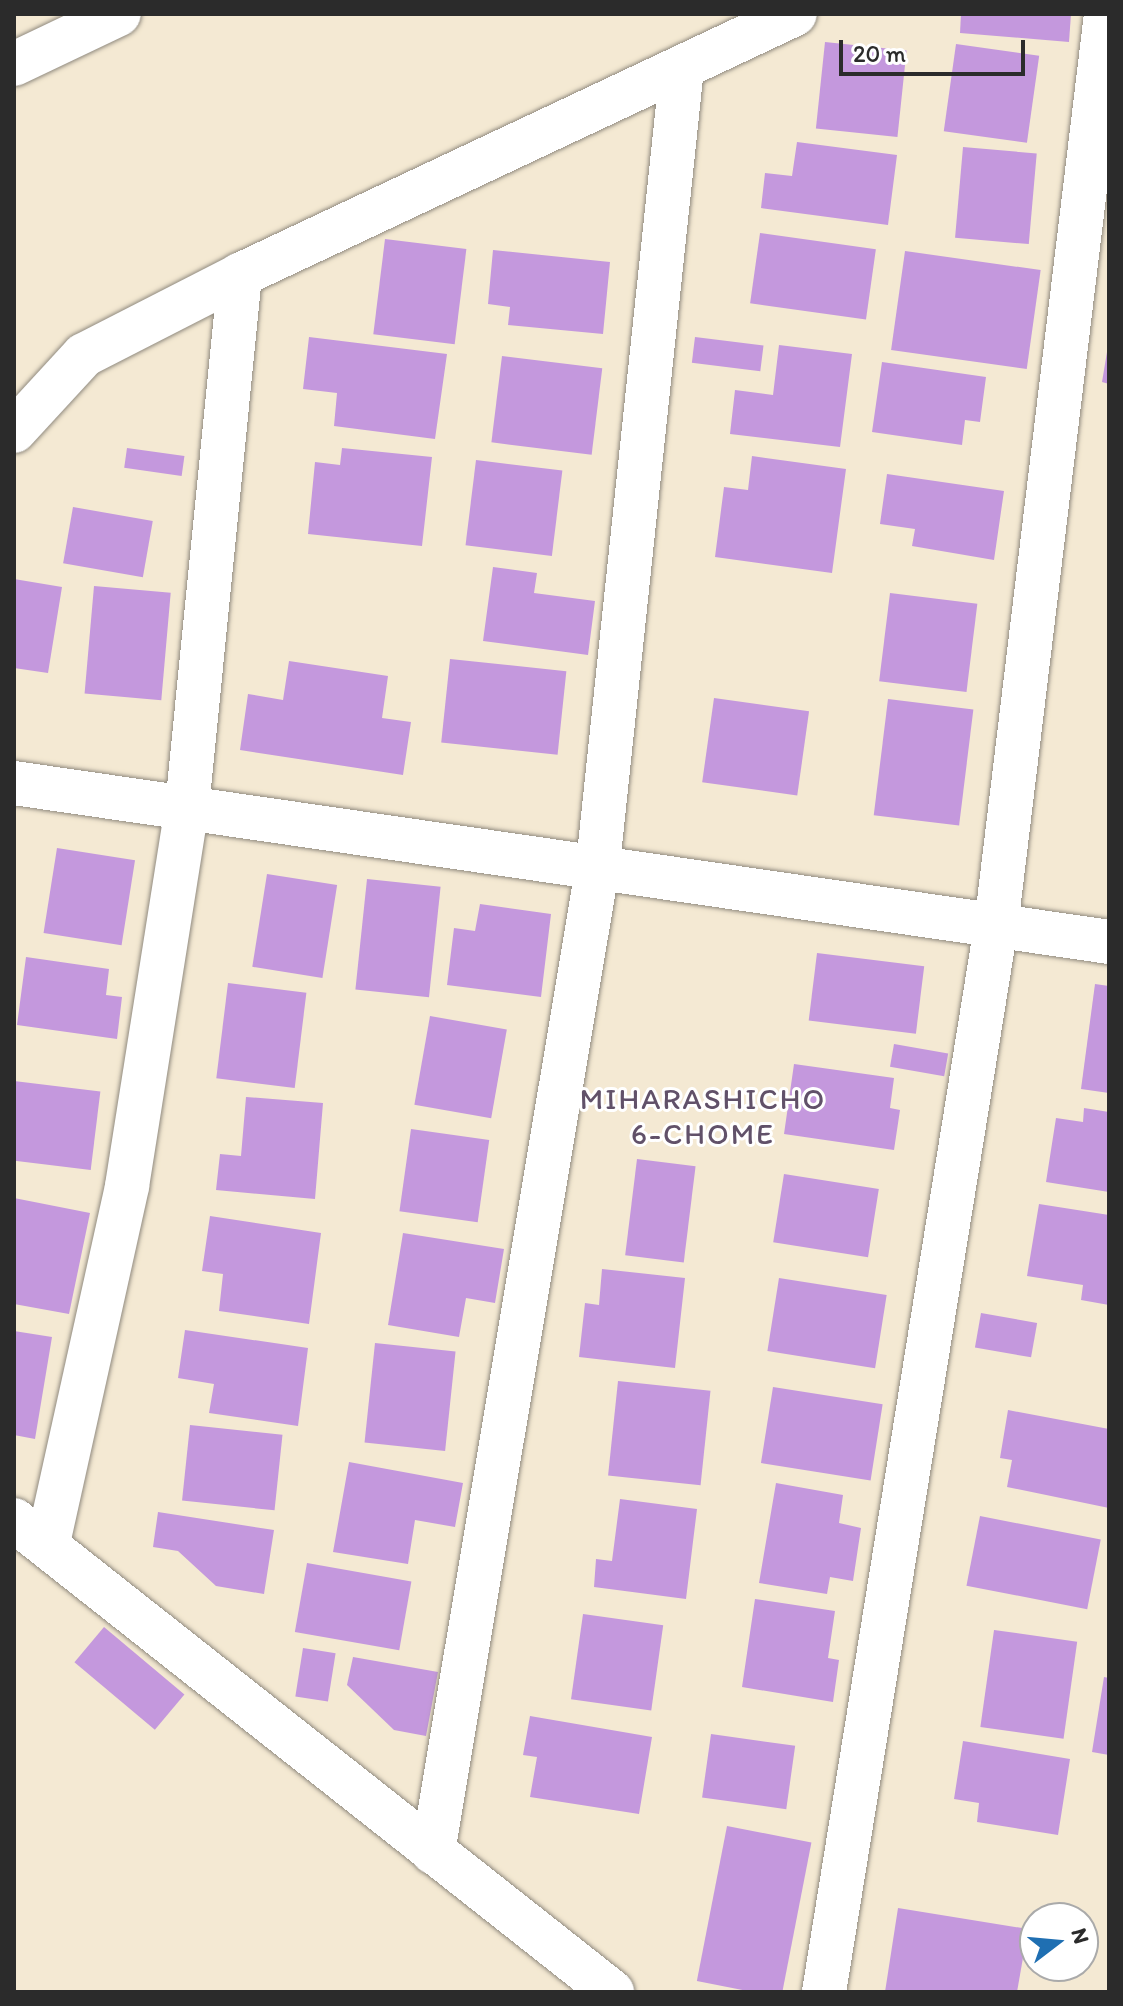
<!DOCTYPE html>
<style>
body{margin:0}
#map{position:relative;width:1123px;height:2006px;overflow:hidden;background:#f4e9d3;font-family:Itim,sans-serif}
div>[style]{position:absolute}
.building>*{inset:0;background:#c498dd;transform-origin:0 0}
.roads{filter:drop-shadow(0 0 2px #908a7f) drop-shadow(0 0 2px #908a7f)}
.minor>*{height:44px;margin:-22px;padding:0 22px;transform-origin:22px;border-radius:22px;background:#fff}
span{translate:-50% -50%;white-space:nowrap;text-align:center;line-height:1.15;-webkit-text-stroke:6px #fff;paint-order:stroke}
.neighbourhood-label{font-size:30px;color:#615169;letter-spacing:2px}
.frame{position:absolute;inset:0;border:16px solid #2b2b2b;pointer-events:none}
.north{position:absolute;left:1019px;top:1902px;width:80px;height:80px;box-sizing:border-box;background:#fff;border:2px solid #aaa;border-radius:50%;rotate:74deg;font-size:22px;font-weight:700;line-height:32px;text-align:center;color:#2b2b2b}
.north::after{content:'';display:block;margin:auto;width:28px;height:36px;background:#1f6fb2;clip-path:polygon(50% 0,100% 100%,50% 72%,0 100%)}
.scale{position:absolute;left:839px;top:40px;width:186px;height:36px;box-sizing:border-box;border:4px solid #2b2b2b;border-top:0;padding-left:10px;font-size:24px;line-height:28px;white-space:nowrap;color:#2b2b2b;-webkit-text-stroke:6px #fff;paint-order:stroke}
</style>
<div id="map">
<div class="building">
<i style="clip-path:polygon(961px 14px,1071px 14px,1069px 42px,960px 33px)"></i>
<i style="left:825px;top:42px;width:82px;height:87px;rotate:6deg"></i>
<i style="left:956px;top:44px;width:84px;height:88px;rotate:8deg"></i>
<i style="clip-path:polygon(797px 142px,897px 155px,888px 225px,761px 208px,765px 173px,792px 176px)"></i>
<i style="left:963px;top:147px;width:74px;height:91px;rotate:5deg"></i>
<i style="left:760px;top:233px;width:117px;height:71px;rotate:8deg"></i>
<i style="left:385px;top:239px;width:82px;height:96px;rotate:7deg"></i>
<i style="clip-path:polygon(493px 250px,610px 262px,603px 334px,508px 325px,510px 307px,488px 304px)"></i>
<i style="left:905px;top:251px;width:137px;height:100px;rotate:8deg"></i>
<i style="clip-path:polygon(309px 337px,447px 354px,435px 439px,334px 426px,337px 393px,303px 389px)"></i>
<i style="left:695px;top:337px;width:69px;height:26px;rotate:7deg"></i>
<i style="clip-path:polygon(779px 345px,852px 354px,840px 447px,730px 434px,735px 390px,773px 395px)"></i>
<i style="clip-path:polygon(1107px 352px,1109px 352px,1109px 384px,1102px 382px)"></i>
<i style="left:502px;top:356px;width:101px;height:87px;rotate:7deg"></i>
<i style="clip-path:polygon(882px 362px,986px 377px,980px 422px,965px 420px,962px 445px,872px 432px)"></i>
<i style="left:127px;top:448px;width:58px;height:20px;rotate:8deg"></i>
<i style="clip-path:polygon(342px 448px,432px 457px,422px 546px,308px 534px,315px 462px,340px 465px)"></i>
<i style="clip-path:polygon(752px 456px,846px 469px,832px 573px,715px 557px,724px 487px,748px 490px)"></i>
<i style="left:476px;top:460px;width:87px;height:86px;rotate:7deg"></i>
<i style="clip-path:polygon(887px 474px,1004px 491px,994px 560px,912px 546px,915px 529px,880px 524px)"></i>
<i style="left:73px;top:507px;width:81px;height:57px;rotate:10deg"></i>
<i style="clip-path:polygon(493px 567px,537px 573px,534px 593px,595px 601px,588px 655px,483px 641px)"></i>
<i style="clip-path:polygon(14px 579px,62px 587px,48px 673px,14px 668px)"></i>
<i style="left:94px;top:586px;width:77px;height:108px;rotate:5deg"></i>
<i style="left:890px;top:593px;width:88px;height:89px;rotate:7deg"></i>
<i style="left:450px;top:659px;width:117px;height:84px;rotate:6deg"></i>
<i style="clip-path:polygon(289px 661px,388px 676px,382px 718px,411px 722px,403px 775px,240px 750px,248px 694px,283px 700px)"></i>
<i style="left:714px;top:698px;width:96px;height:85px;rotate:8deg"></i>
<i style="left:888px;top:699px;width:86px;height:117px;rotate:7deg"></i>
<i style="left:57px;top:848px;width:79px;height:86px;rotate:9deg"></i>
<i style="left:267px;top:874px;width:71px;height:94px;rotate:9deg"></i>
<i style="left:367px;top:879px;width:74px;height:111px;rotate:6deg"></i>
<i style="clip-path:polygon(480px 904px,551px 914px,541px 997px,447px 985px,454px 928px,475px 931px)"></i>
<i style="left:817px;top:953px;width:108px;height:68px;rotate:7deg"></i>
<i style="clip-path:polygon(26px 957px,109px 969px,106px 995px,122px 997px,117px 1039px,17px 1025px)"></i>
<i style="left:228px;top:983px;width:79px;height:96px;rotate:7deg"></i>
<i style="clip-path:polygon(1095px 984px,1109px 986px,1109px 1093px,1081px 1089px)"></i>
<i style="left:430px;top:1016px;width:78px;height:90px;rotate:10deg"></i>
<i style="left:894px;top:1044px;width:55px;height:23px;rotate:10deg"></i>
<i style="clip-path:polygon(794px 1064px,894px 1078px,890px 1108px,900px 1110px,894px 1150px,784px 1134px)"></i>
<i style="left:14px;top:1081px;width:87px;height:79px;rotate:7deg"></i>
<i style="clip-path:polygon(246px 1097px,323px 1103px,315px 1199px,216px 1190px,220px 1154px,241px 1156px)"></i>
<i style="clip-path:polygon(1084px 1108px,1109px 1112px,1109px 1192px,1046px 1182px,1056px 1118px,1083px 1122px)"></i>
<i style="left:411px;top:1129px;width:79px;height:83px;rotate:8deg"></i>
<i style="left:637px;top:1159px;width:59px;height:97px;rotate:7deg"></i>
<i style="left:784px;top:1174px;width:96px;height:69px;rotate:9deg"></i>
<i style="clip-path:polygon(14px 1198px,90px 1213px,69px 1314px,14px 1304px)"></i>
<i style="clip-path:polygon(1039px 1204px,1109px 1215px,1109px 1305px,1081px 1300px,1083px 1285px,1027px 1276px)"></i>
<i style="clip-path:polygon(210px 1216px,321px 1233px,309px 1324px,219px 1311px,223px 1274px,202px 1271px)"></i>
<i style="clip-path:polygon(403px 1233px,504px 1249px,495px 1303px,466px 1298px,459px 1337px,388px 1325px)"></i>
<i style="clip-path:polygon(602px 1269px,685px 1278px,675px 1368px,579px 1357px,585px 1303px,599px 1305px)"></i>
<i style="left:779px;top:1278px;width:109px;height:74px;rotate:9deg"></i>
<i style="left:981px;top:1313px;width:57px;height:35px;rotate:10deg"></i>
<i style="clip-path:polygon(185px 1330px,308px 1348px,298px 1426px,209px 1413px,214px 1384px,178px 1378px)"></i>
<i style="clip-path:polygon(14px 1331px,52px 1337px,35px 1439px,14px 1435px)"></i>
<i style="left:375px;top:1343px;width:81px;height:100px;rotate:6deg"></i>
<i style="left:618px;top:1381px;width:93px;height:95px;rotate:6deg"></i>
<i style="left:773px;top:1387px;width:111px;height:77px;rotate:9deg"></i>
<i style="clip-path:polygon(1008px 1410px,1109px 1429px,1109px 1508px,1007px 1487px,1012px 1460px,1000px 1458px)"></i>
<i style="left:190px;top:1425px;width:93px;height:76px;rotate:6deg"></i>
<i style="clip-path:polygon(349px 1462px,463px 1483px,455px 1527px,415px 1520px,408px 1564px,333px 1552px)"></i>
<i style="clip-path:polygon(776px 1483px,843px 1495px,839px 1523px,861px 1528px,853px 1581px,830px 1577px,827px 1594px,759px 1583px)"></i>
<i style="clip-path:polygon(620px 1499px,697px 1509px,686px 1599px,594px 1587px,596px 1559px,612px 1561px)"></i>
<i style="clip-path:polygon(158px 1512px,274px 1530px,264px 1594px,216px 1586px,178px 1551px,153px 1547px)"></i>
<i style="left:980px;top:1516px;width:123px;height:71px;rotate:11deg"></i>
<i style="left:307px;top:1563px;width:106px;height:70px;rotate:10deg"></i>
<i style="clip-path:polygon(755px 1599px,835px 1611px,828px 1658px,839px 1660px,833px 1702px,742px 1687px)"></i>
<i style="left:583px;top:1614px;width:81px;height:86px;rotate:8deg"></i>
<i style="left:104px;top:1627px;width:105px;height:46px;rotate:40deg"></i>
<i style="left:994px;top:1630px;width:84px;height:98px;rotate:8deg"></i>
<i style="left:303px;top:1648px;width:33px;height:49px;rotate:9deg"></i>
<i style="clip-path:polygon(353px 1657px,438px 1672px,426px 1736px,394px 1730px,347px 1685px)"></i>
<i style="clip-path:polygon(1104px 1677px,1109px 1678px,1109px 1755px,1092px 1752px)"></i>
<i style="clip-path:polygon(530px 1716px,652px 1737px,639px 1814px,530px 1797px,537px 1757px,523px 1755px)"></i>
<i style="left:711px;top:1734px;width:85px;height:64px;rotate:8deg"></i>
<i style="clip-path:polygon(963px 1741px,1070px 1759px,1058px 1835px,977px 1822px,979px 1803px,954px 1799px)"></i>
<i style="left:727px;top:1826px;width:86px;height:158px;rotate:11deg"></i>
<i style="clip-path:polygon(898px 1908px,1028px 1929px,1017px 1992px,885px 1992px)"></i>
</div>
<div class="roads">
<div class="minor">
<i style="left:14px;top:64px;width:116px;rotate:-25.5deg"></i>
<i style="left:14px;top:431px;width:103px;rotate:-47.4deg"></i>
<i style="left:84px;top:355px;width:175px;rotate:-27.1deg"></i>
<i style="left:240px;top:275px;width:613px;rotate:-25.19deg"></i>
<i style="left:14px;top:783px;width:1106px;rotate:8.26deg"></i>
<i style="left:14px;top:1520px;width:762px;rotate:38.28deg"></i>
<i style="left:48px;top:1543px;width:366px;rotate:-77.5deg"></i>
<i style="left:127px;top:1186px;width:384px;rotate:-81deg"></i>
<i style="left:187px;top:807px;width:535px;rotate:-84.31deg"></i>
<i style="left:433px;top:1852px;width:1002px;rotate:-80.52deg"></i>
<i style="left:598px;top:864px;width:801px;rotate:-83.98deg"></i>
<i style="left:824px;top:1992px;width:1080px;rotate:-80.83deg"></i>
<i style="left:996px;top:926px;width:919px;rotate:-83.12deg"></i>
</div>
</div>
<div class="neighbourhood-label">
<span style="left:703px;top:1116px">MIHARASHICHO<br>6-CHOME</span>
</div>
<div class="frame"></div>
<div class="north">N</div>
<div class="scale">20 m</div>
</div>
